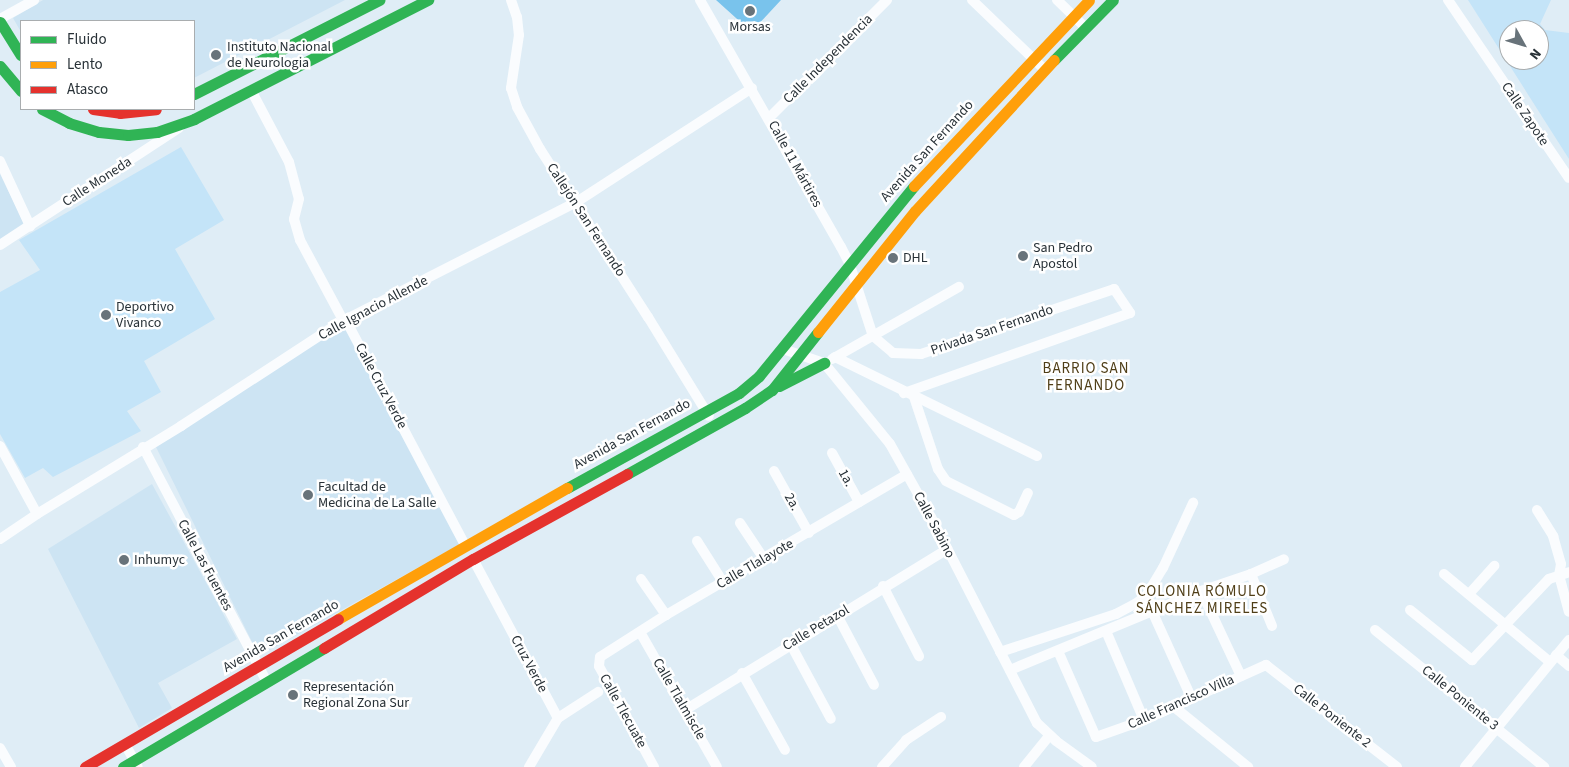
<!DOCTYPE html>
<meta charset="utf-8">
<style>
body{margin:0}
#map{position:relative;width:1569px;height:767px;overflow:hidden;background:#dfedf6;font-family:"Source Sans 3",sans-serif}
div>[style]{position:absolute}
.built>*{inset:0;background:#cde4f3}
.green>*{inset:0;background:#c4e4f8}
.water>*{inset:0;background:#79c3ec}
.street>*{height:10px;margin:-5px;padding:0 5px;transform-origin:5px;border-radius:5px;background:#fafcfe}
.fast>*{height:11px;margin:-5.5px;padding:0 5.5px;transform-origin:5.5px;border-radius:5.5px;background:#30b455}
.slow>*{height:11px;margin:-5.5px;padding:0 5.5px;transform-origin:5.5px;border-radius:5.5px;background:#ff9f0a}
.jam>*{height:11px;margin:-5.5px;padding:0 5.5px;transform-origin:5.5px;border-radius:5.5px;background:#e5322d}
.dots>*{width:14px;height:14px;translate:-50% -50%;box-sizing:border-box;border:2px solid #fff;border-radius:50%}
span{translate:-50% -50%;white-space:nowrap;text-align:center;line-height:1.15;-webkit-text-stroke:5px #fff;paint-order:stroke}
.poi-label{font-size:14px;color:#283137}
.left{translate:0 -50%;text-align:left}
.street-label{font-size:14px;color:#283137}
.neighbourhood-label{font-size:15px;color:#4f3e17;letter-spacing:1px}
.legend{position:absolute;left:20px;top:20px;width:175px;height:90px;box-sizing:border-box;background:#fff;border:1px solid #a9adaf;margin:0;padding:6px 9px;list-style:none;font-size:15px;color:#283137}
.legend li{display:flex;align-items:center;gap:10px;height:25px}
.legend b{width:25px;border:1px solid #a9adaf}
.north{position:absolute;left:1499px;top:20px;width:50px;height:50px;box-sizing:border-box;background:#fff;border:1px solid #a9adaf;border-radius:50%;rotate:129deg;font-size:14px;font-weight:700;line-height:20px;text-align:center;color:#283137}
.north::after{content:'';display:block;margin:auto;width:18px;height:22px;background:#68737a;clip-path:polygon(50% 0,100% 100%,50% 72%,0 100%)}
</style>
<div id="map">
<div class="built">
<i style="clip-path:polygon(43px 0,345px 0,194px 78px,194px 21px,21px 21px,21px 32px,13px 18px)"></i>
<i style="clip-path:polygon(0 174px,24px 223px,0 239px)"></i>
<i style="clip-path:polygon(340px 326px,347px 327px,462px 543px,259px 656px,156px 447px)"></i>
<i style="clip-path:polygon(152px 484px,237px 639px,158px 683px,172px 708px,139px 728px,48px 549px)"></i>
</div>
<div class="green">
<i style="clip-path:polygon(evenodd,1468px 0,1551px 0,1540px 24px,1545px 30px,1569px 33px,1569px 159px,1468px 0,1509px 30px,1539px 30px,1539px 60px,1509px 60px,1509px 30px)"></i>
<i style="clip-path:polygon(181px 147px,224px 220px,175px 249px,215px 319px,144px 361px,161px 392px,127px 411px,141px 431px,53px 477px,43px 468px,25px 478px,0 434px,0 292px,40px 270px,19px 240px)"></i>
</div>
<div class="water">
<i style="clip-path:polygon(716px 0,781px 0,756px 27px,751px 22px,746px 27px)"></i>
</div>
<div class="street">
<i style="left:511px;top:0;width:18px;rotate:71deg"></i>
<i style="left:517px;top:17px;width:18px;rotate:84deg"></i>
<i style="left:519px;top:35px;width:54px;rotate:98.6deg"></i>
<i style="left:511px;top:88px;width:20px;rotate:72deg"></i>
<i style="left:517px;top:107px;width:48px;rotate:61.3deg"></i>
<i style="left:540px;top:149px;width:200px;rotate:57.3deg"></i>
<i style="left:648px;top:317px;width:116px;rotate:58.4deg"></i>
<i style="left:700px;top:0;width:284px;rotate:60.3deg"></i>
<i style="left:841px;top:247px;width:20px;rotate:63deg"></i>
<i style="left:850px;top:265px;width:75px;rotate:72.1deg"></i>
<i style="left:873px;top:336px;width:26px;rotate:40deg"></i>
<i style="left:893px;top:353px;width:28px;rotate:2deg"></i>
<i style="left:921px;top:354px;width:204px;rotate:-18.6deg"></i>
<i style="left:1114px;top:289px;width:29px;rotate:56deg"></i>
<i style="left:1130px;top:313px;width:240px;rotate:160.5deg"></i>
<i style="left:972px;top:0;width:101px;rotate:43.8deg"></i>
<i style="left:1057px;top:0;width:40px;rotate:44deg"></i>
<i style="left:1448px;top:0;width:215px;rotate:55.8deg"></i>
<i style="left:0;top:19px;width:39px;rotate:-29deg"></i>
<i style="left:251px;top:90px;width:81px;rotate:62.2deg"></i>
<i style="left:289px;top:162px;width:38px;rotate:75deg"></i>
<i style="left:299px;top:199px;width:21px;rotate:104deg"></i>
<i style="left:294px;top:219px;width:22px;rotate:74deg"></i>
<i style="left:300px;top:240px;width:93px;rotate:61.8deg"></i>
<i style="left:344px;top:322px;width:6px;rotate:39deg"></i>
<i style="left:349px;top:326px;width:248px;rotate:62.1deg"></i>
<i style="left:769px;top:118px;width:167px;rotate:-45deg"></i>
<i style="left:0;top:161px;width:72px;rotate:65.2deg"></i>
<i style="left:0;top:245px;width:214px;rotate:-33.2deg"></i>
<i style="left:783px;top:349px;width:43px;rotate:18.9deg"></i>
<i style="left:824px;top:363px;width:104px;rotate:50.8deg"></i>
<i style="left:890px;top:444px;width:84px;rotate:60.7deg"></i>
<i style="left:931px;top:517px;width:232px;rotate:62.8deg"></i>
<i style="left:1037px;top:723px;width:26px;rotate:43deg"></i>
<i style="left:1056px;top:741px;width:44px;rotate:35.8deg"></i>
<i style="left:835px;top:357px;width:225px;rotate:26.1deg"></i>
<i style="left:832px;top:359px;width:146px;rotate:-29.6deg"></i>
<i style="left:914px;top:397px;width:76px;rotate:71.6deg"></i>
<i style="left:938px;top:469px;width:14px;rotate:56deg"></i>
<i style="left:946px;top:481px;width:76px;rotate:26.6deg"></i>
<i style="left:1014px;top:515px;width:6px;rotate:-31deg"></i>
<i style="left:1019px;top:512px;width:21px;rotate:-65deg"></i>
<i style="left:0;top:446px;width:77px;rotate:61.4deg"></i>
<i style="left:143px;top:447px;width:266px;rotate:62.2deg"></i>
<i style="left:832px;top:453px;width:56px;rotate:61.1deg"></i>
<i style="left:774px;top:471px;width:71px;rotate:60.6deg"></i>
<i style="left:1537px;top:510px;width:31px;rotate:58deg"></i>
<i style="left:1553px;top:536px;width:29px;rotate:74deg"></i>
<i style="left:1561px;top:564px;width:11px;rotate:100deg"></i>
<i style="left:1559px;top:575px;width:38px;rotate:75deg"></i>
<i style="left:740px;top:523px;width:43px;rotate:56.3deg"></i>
<i style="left:0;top:539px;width:45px;rotate:-34deg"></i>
<i style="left:37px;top:514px;width:169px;rotate:-31.4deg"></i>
<i style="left:181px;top:426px;width:189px;rotate:-33.1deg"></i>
<i style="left:339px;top:323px;width:265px;rotate:-27deg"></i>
<i style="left:575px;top:203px;width:211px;rotate:-33deg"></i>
<i style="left:697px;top:541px;width:49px;rotate:57.6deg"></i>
<i style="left:473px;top:559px;width:180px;rotate:61.9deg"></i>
<i style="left:1251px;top:574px;width:56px;rotate:68deg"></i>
<i style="left:1444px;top:574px;width:138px;rotate:39.7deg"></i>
<i style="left:641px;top:579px;width:44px;rotate:55.2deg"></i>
<i style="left:883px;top:586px;width:79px;rotate:62.8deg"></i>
<i style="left:1201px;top:591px;width:94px;rotate:64.8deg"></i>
<i style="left:1469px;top:594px;width:38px;rotate:-48deg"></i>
<i style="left:1410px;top:610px;width:80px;rotate:38.9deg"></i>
<i style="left:1472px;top:660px;width:112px;rotate:-46.5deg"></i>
<i style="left:1549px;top:579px;width:21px;rotate:-19deg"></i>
<i style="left:1152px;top:611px;width:94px;rotate:65.6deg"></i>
<i style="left:837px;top:615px;width:79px;rotate:62.1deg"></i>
<i style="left:1375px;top:630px;width:218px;rotate:39deg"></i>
<i style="left:1106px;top:631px;width:97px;rotate:66.9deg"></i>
<i style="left:640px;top:632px;width:155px;rotate:60.3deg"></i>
<i style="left:790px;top:643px;width:86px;rotate:61.7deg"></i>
<i style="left:1058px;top:651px;width:94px;rotate:66.2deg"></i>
<i style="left:1096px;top:737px;width:51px;rotate:-19.5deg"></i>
<i style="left:1144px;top:720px;width:134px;rotate:-24.3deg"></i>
<i style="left:1266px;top:665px;width:166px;rotate:37.9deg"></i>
<i style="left:1000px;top:652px;width:122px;rotate:-18.1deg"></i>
<i style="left:1116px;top:614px;width:21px;rotate:-28deg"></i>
<i style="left:1135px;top:604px;width:14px;rotate:-36deg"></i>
<i style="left:1146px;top:596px;width:33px;rotate:-59deg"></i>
<i style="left:1163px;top:568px;width:72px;rotate:-65.2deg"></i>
<i style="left:1556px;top:655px;width:17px;rotate:40deg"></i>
<i style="left:1010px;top:670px;width:207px;rotate:-22.5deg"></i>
<i style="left:1201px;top:591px;width:53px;rotate:-18.8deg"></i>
<i style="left:1251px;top:574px;width:36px;rotate:-24deg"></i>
<i style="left:742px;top:673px;width:88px;rotate:60.8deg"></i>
<i style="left:1173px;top:706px;width:97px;rotate:39.1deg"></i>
<i style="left:685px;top:710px;width:308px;rotate:-31.5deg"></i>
<i style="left:125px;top:744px;width:26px;rotate:61deg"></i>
<i style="left:0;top:748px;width:22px;rotate:60deg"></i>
<i style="left:529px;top:767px;width:57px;rotate:-59.4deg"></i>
<i style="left:558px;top:718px;width:48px;rotate:-33deg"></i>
<i style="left:654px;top:767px;width:115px;rotate:-118.6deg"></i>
<i style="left:599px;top:666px;width:9px;rotate:-84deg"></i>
<i style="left:600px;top:657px;width:78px;rotate:-32.5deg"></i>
<i style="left:666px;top:615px;width:279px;rotate:-30.3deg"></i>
<i style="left:882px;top:767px;width:36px;rotate:-48deg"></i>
<i style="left:906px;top:740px;width:42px;rotate:-33.3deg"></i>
<i style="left:1024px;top:767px;width:40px;rotate:-51deg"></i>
<i style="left:1465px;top:767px;width:164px;rotate:-50.7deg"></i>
</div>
<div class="fast">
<i style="left:0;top:22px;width:39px;rotate:58deg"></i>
<i style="left:1054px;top:60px;width:84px;rotate:-45.5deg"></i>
<i style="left:0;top:66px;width:33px;rotate:50deg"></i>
<i style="left:194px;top:94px;width:208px;rotate:-26.9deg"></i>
<i style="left:42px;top:109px;width:30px;rotate:27deg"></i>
<i style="left:69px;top:123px;width:31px;rotate:17deg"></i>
<i style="left:99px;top:132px;width:29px;rotate:6deg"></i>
<i style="left:128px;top:135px;width:29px;rotate:-6deg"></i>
<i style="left:157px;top:132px;width:39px;rotate:-19deg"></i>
<i style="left:194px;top:119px;width:263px;rotate:-27deg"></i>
<i style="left:779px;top:386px;width:51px;rotate:-27.1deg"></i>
<i style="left:627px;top:474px;width:135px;rotate:-29.2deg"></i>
<i style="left:745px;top:408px;width:32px;rotate:-34deg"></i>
<i style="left:772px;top:390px;width:74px;rotate:-51.6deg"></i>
<i style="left:567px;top:488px;width:196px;rotate:-28.9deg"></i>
<i style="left:739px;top:393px;width:26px;rotate:-40deg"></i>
<i style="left:759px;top:376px;width:245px;rotate:-50.8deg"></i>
<i style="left:123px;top:767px;width:234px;rotate:-30.6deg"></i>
</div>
<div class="slow">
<i style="left:914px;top:186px;width:255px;rotate:-46.7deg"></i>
<i style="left:818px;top:332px;width:155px;rotate:-51.3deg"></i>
<i style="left:915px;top:211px;width:205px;rotate:-47.4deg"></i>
<i style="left:338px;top:619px;width:264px;rotate:-29.8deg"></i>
</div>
<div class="jam">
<i style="left:93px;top:109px;width:27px;rotate:8deg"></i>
<i style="left:120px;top:113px;width:36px;rotate:-6deg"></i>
<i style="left:324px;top:648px;width:174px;rotate:-30.9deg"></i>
<i style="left:473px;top:559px;width:176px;rotate:-28.9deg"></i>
<i style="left:85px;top:767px;width:293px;rotate:-30.3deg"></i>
</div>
<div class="dots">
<i style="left:750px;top:11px;background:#68737a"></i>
<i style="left:216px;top:55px;background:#68737a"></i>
<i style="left:1023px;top:256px;background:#68737a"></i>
<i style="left:893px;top:258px;background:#68737a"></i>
<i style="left:106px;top:315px;background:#68737a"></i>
<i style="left:308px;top:495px;background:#68737a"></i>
<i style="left:124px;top:560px;background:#68737a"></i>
<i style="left:293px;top:695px;background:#68737a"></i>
</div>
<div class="poi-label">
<span style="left:750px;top:27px">Morsas</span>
<span class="left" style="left:227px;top:55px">Instituto Nacional<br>de Neurologia</span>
<span class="left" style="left:1033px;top:256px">San Pedro<br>Apostol</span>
<span class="left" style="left:903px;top:258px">DHL</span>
<span class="left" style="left:116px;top:315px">Deportivo<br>Vivanco</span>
<span class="left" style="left:318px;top:495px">Facultad de<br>Medicina de La Salle</span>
<span class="left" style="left:134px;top:560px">Inhumyc</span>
<span class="left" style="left:303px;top:695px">Representación<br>Regional Zona Sur</span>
</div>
<div class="street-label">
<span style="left:828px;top:59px;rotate:-45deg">Calle Independencia</span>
<span style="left:1525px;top:114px;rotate:56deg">Calle Zapote</span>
<span style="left:927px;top:151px;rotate:-48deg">Avenida San Fernando</span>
<span style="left:795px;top:164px;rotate:61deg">Calle 11 Mártires</span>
<span style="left:97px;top:182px;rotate:-33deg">Calle Moneda</span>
<span style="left:586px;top:220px;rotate:57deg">Callejón San Fernando</span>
<span style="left:373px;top:308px;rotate:-28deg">Calle Ignacio Allende</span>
<span style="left:992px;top:330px;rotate:-19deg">Privada San Fernando</span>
<span style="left:381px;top:386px;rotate:62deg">Calle Cruz Verde</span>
<span style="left:632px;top:434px;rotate:-29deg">Avenida San Fernando</span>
<span style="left:846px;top:478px;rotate:61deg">1a.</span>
<span style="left:792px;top:502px;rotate:61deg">2a.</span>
<span style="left:934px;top:525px;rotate:62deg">Calle Sabino</span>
<span style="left:755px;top:564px;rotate:-30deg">Calle Tlalayote</span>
<span style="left:205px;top:565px;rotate:62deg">Calle Las Fuentes</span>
<span style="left:816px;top:628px;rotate:-31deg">Calle Petazol</span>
<span style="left:281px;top:636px;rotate:-30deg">Avenida San Fernando</span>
<span style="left:529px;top:664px;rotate:62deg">Cruz Verde</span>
<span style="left:1460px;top:698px;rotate:39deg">Calle Poniente 3</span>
<span style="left:679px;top:699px;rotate:60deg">Calle Tlalmiscle</span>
<span style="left:1181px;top:702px;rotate:-24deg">Calle Francisco Villa</span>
<span style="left:623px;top:711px;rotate:61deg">Calle Tlecuate</span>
<span style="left:1332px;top:716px;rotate:38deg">Calle Poniente 2</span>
</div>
<div class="neighbourhood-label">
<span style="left:1086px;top:377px">BARRIO SAN<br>FERNANDO</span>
<span style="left:1202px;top:600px">COLONIA RÓMULO<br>SÁNCHEZ MIRELES</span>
</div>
<ul class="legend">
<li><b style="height:6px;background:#30b455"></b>Fluido</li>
<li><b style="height:6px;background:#ff9f0a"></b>Lento</li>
<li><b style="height:6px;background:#e5322d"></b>Atasco</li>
</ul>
<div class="north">N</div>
</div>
